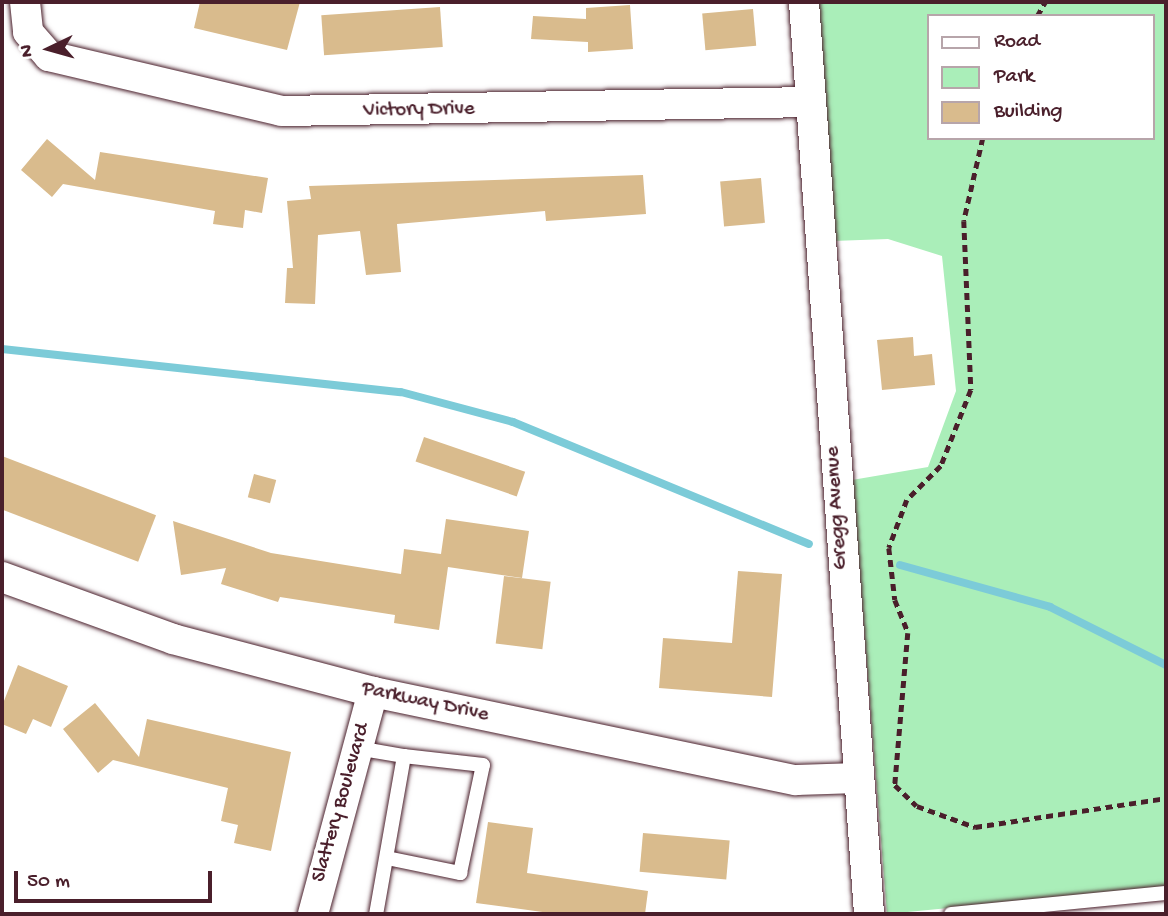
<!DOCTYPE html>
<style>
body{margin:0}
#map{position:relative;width:1168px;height:916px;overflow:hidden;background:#fff;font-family:"Gochi Hand",sans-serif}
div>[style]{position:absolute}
.green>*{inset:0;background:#aaeeb9}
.stream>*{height:8px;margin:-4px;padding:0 4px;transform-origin:4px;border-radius:4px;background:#7ccbd8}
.building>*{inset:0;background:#d9bb8d;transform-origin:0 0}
.path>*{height:4.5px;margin-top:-2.25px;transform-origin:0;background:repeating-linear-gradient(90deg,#4a1f2b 0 7px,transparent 0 12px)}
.roads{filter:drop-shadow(0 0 2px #4a1f2b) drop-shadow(0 0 2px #4a1f2b)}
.service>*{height:14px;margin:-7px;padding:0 7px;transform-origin:7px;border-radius:7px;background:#fff}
.minor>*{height:30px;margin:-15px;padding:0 15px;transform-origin:15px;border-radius:15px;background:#fff}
span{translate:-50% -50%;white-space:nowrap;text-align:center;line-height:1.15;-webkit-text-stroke:7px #fff;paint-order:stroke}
.street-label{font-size:21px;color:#4a1f2b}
.frame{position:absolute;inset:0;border:4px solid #4a1f2b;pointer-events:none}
.legend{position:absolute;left:927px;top:14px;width:228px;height:126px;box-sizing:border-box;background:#fff;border:2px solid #b7a5aa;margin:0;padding:9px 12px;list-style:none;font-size:21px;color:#4a1f2b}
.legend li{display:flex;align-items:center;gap:14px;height:35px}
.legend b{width:35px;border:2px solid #b7a5aa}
.north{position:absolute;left:14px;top:14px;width:70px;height:70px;-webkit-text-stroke:5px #fff;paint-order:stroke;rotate:265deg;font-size:19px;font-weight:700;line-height:28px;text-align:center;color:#4a1f2b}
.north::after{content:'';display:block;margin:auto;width:24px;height:32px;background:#4a1f2b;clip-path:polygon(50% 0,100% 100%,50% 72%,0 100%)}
.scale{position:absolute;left:14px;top:871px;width:198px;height:32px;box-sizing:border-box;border:4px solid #4a1f2b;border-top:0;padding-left:9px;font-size:21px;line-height:24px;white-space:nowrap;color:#4a1f2b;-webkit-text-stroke:5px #fff;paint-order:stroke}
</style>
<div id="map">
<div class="green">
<i style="clip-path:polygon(evenodd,817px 2px,1166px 2px,1166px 887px,887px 914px,852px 480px,928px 467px,956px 391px,942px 256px,888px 239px,833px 241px,817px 2px,928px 16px,1152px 16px,1152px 138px,928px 138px,928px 16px)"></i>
</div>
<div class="stream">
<i style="left:2px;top:349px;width:401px;rotate:6.2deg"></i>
<i style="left:401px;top:392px;width:116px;rotate:15deg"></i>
<i style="left:513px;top:422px;width:320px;rotate:22.4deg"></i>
<i style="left:900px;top:565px;width:156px;rotate:15.6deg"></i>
<i style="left:1050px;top:607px;width:130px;rotate:26.6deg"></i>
</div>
<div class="building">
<i style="clip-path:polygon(200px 2px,300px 2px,287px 50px,194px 28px)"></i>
<i style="clip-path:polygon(630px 5px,633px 49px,588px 52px,588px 42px,531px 39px,533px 16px,586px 19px,586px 8px)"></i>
<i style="left:440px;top:7px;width:40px;height:119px;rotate:86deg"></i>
<i style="left:753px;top:9px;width:37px;height:51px;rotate:85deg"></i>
<i style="clip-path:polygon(47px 139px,95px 180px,100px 152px,268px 178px,262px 213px,245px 210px,243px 228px,213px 224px,215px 211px,63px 184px,52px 197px,21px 170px)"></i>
<i style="clip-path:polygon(643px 175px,646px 214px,546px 221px,545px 211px,397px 224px,401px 272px,366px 275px,360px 231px,318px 235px,315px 304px,285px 303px,287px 268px,293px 268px,287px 201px,311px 199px,309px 186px)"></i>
<i style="left:761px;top:178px;width:45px;height:41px;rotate:85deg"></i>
<i style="clip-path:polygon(913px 337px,914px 356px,932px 354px,935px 385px,882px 390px,877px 340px)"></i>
<i style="left:424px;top:437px;width:107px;height:26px;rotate:19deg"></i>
<i style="left:2px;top:456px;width:165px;height:50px;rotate:21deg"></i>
<i style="left:254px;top:474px;width:23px;height:24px;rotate:15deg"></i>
<i style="clip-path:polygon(446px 519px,529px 531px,522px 578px,448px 567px,439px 630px,394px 623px,395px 615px,280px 597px,278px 602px,221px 584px,226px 568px,181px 575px,173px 521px,271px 553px,401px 574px,404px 549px,441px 554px)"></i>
<i style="clip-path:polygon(738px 571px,782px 574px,772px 697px,659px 688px,663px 638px,732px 643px)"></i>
<i style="left:504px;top:576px;width:47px;height:68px;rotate:7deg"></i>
<i style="clip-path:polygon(18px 665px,68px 686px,51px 727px,33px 719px,26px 734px,2px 724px,2px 706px)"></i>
<i style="clip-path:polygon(95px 703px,139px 757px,147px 719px,291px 752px,271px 851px,234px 843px,238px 825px,221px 821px,228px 788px,113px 760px,98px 773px,63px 729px)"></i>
<i style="clip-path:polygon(488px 822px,533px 828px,527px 873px,648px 891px,645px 914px,557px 914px,476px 903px)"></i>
<i style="left:643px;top:833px;width:87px;height:39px;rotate:5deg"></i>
</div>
<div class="path">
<i style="left:1037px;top:16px;width:16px;rotate:-60deg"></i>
<i style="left:983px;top:138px;width:85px;rotate:102.9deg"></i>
<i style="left:964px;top:221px;width:169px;rotate:87.6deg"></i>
<i style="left:971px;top:390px;width:82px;rotate:111.5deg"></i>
<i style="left:941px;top:466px;width:48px;rotate:135deg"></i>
<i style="left:907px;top:500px;width:51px;rotate:110.6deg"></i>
<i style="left:889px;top:548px;width:52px;rotate:83.4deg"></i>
<i style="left:895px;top:600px;width:35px;rotate:68deg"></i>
<i style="left:908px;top:633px;width:153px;rotate:94.9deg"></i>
<i style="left:895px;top:785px;width:30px;rotate:44deg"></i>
<i style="left:917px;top:806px;width:62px;rotate:19.9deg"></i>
<i style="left:975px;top:827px;width:193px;rotate:-8.6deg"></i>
</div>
<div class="roads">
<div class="service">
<i style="left:357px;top:748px;width:48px;rotate:9.7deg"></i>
<i style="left:404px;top:756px;width:160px;rotate:100deg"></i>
<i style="left:387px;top:858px;width:75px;rotate:11.6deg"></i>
<i style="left:460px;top:873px;width:110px;rotate:-78deg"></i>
<i style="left:483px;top:765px;width:80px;rotate:-173.5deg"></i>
<i style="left:951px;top:914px;width:216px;rotate:-5.6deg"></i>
</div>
<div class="minor">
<i style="left:25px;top:2px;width:30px;rotate:84deg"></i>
<i style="left:28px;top:32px;width:32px;rotate:49deg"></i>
<i style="left:49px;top:56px;width:238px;rotate:13.3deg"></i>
<i style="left:281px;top:111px;width:530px;rotate:-0.97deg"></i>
<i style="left:804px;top:2px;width:914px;rotate:85.92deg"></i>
<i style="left:2px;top:577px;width:182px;rotate:19.9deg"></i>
<i style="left:173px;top:639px;width:207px;rotate:14.8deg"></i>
<i style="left:373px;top:692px;width:432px;rotate:11.8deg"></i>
<i style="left:796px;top:780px;width:62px;rotate:-1.8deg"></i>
<i style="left:313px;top:914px;width:230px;rotate:-74.9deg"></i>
</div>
</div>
<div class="street-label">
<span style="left:419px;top:111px;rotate:-1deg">Victory Drive</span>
<span style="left:838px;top:508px;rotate:-94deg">Gregg Avenue</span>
<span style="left:425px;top:703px;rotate:12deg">Parkway Drive</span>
<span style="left:342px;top:803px;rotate:-74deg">Slattery Boulevard</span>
</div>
<div class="frame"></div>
<ul class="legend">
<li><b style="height:9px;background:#fff"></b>Road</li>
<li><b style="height:19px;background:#aaeeb9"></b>Park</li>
<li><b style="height:19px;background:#d9bb8d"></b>Building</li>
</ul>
<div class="north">N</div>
<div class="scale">50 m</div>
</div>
